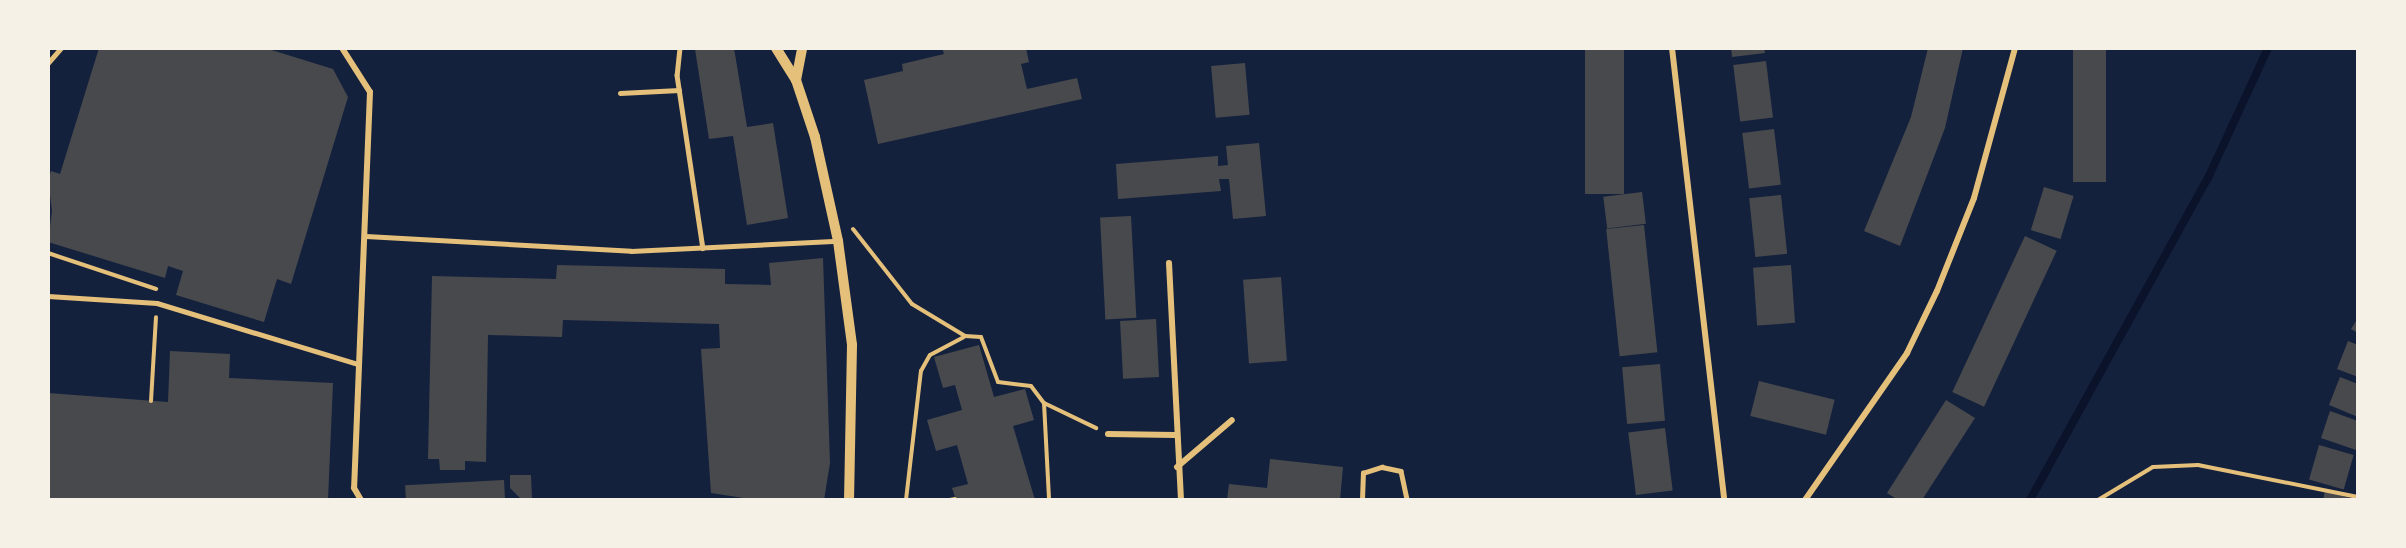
<!DOCTYPE html>
<style>
body{margin:0}
#map{position:relative;width:2406px;height:548px;overflow:hidden;background:#14213d;font-family:Jost,sans-serif}
div>[style]{position:absolute}
.stream>*{height:8px;margin:-4px;padding:0 4px;transform-origin:4px;border-radius:4px;background:#0b132b}
.building>*{inset:0;background:#48494c;transform-origin:0 0}
.path>*{height:4px;margin:-2px;padding:0 2px;transform-origin:2px;border-radius:2px;background:#e5c07b}
.service>*{height:4.5px;margin:-2.25px;padding:0 2.25px;transform-origin:2.25px;border-radius:2.25px;background:#e5c07b}
.minor>*{height:6px;margin:-3px;padding:0 3px;transform-origin:3px;border-radius:3px;background:#e5c07b}
.tertiary>*{height:10px;margin:-5px;padding:0 5px;transform-origin:5px;border-radius:5px;background:#e5c07b}
span{translate:-50% -50%;white-space:nowrap;text-align:center;line-height:1.15;-webkit-text-stroke:6px #f6f1e7;paint-order:stroke}
.frame{position:absolute;inset:0;border:50px solid #f6f1e7;pointer-events:none}
</style>
<div id="map">
<div class="stream">
<i style="left:2030px;top:500px;width:368px;rotate:-61.1deg"></i>
<i style="left:2208px;top:178px;width:143px;rotate:-65.2deg"></i>
</div>
<div class="building">
<i style="clip-path:polygon(99px 48px,265px 48px,333px 69px,348px 97px,291px 284px,277px 279px,264px 322px,176px 295px,183px 271px,168px 266px,165px 278px,48px 242px,52px 211px,48px 180px,51px 171px,60px 174px)"></i>
<i style="clip-path:polygon(734px 48px,747px 127px,773px 123px,788px 218px,747px 225px,733px 136px,709px 139px,695px 49px)"></i>
<i style="clip-path:polygon(942px 48px,1026px 48px,1029px 62px,1021px 64px,1027px 89px,1077px 78px,1082px 99px,878px 144px,864px 80px,903px 71px,902px 64px,944px 54px)"></i>
<i style="left:1585px;top:48px;width:39px;height:146px"></i>
<i style="clip-path:polygon(1731px 48px,1764px 48px,1765px 53px,1732px 57px)"></i>
<i style="clip-path:polygon(1928px 48px,1963px 48px,1945px 128px,1900px 246px,1864px 231px,1911px 117px)"></i>
<i style="left:2073px;top:48px;width:33px;height:134px"></i>
<i style="left:1766px;top:61px;width:57px;height:33px;rotate:83deg"></i>
<i style="left:1245px;top:63px;width:52px;height:34px;rotate:85deg"></i>
<i style="left:1774px;top:129px;width:56px;height:32px;rotate:83deg"></i>
<i style="clip-path:polygon(1259px 143px,1266px 216px,1233px 219px,1229px 179px,1219px 179px,1221px 191px,1118px 199px,1116px 164px,1218px 156px,1218px 166px,1228px 165px,1226px 146px)"></i>
<i style="left:2044px;top:187px;width:31px;height:45px;rotate:17deg"></i>
<i style="left:1642px;top:192px;width:32px;height:39px;rotate:83deg"></i>
<i style="left:1781px;top:195px;width:59px;height:32px;rotate:84deg"></i>
<i style="left:1131px;top:216px;width:102px;height:31px;rotate:87deg"></i>
<i style="left:1644px;top:225px;width:128px;height:38px;rotate:84deg"></i>
<i style="left:2025px;top:236px;width:35px;height:172px;rotate:25deg"></i>
<i style="clip-path:polygon(823px 258px,830px 463px,824px 500px,756px 500px,711px 493px,701px 349px,720px 348px,719px 324px,563px 320px,562px 337px,488px 335px,486px 462px,465px 461px,465px 470px,440px 470px,439px 459px,428px 459px,432px 276px,556px 279px,557px 265px,725px 269px,725px 284px,771px 285px,769px 263px)"></i>
<i style="left:1791px;top:265px;width:58px;height:38px;rotate:86deg"></i>
<i style="left:1281px;top:277px;width:84px;height:38px;rotate:86deg"></i>
<i style="clip-path:polygon(2358px 318px,2358px 333px,2351px 329px)"></i>
<i style="left:1156px;top:319px;width:58px;height:36px;rotate:87deg"></i>
<i style="clip-path:polygon(2348px 341px,2358px 345px,2358px 377px,2337px 369px)"></i>
<i style="clip-path:polygon(979px 345px,994px 397px,1025px 389px,1034px 420px,1013px 426px,1035px 500px,956px 500px,952px 488px,968px 484px,957px 445px,936px 451px,927px 420px,962px 410px,955px 385px,943px 388px,934px 357px)"></i>
<i style="clip-path:polygon(170px 351px,230px 354px,229px 378px,333px 383px,328px 500px,48px 500px,48px 393px,168px 402px)"></i>
<i style="left:1660px;top:364px;width:57px;height:38px;rotate:85deg"></i>
<i style="clip-path:polygon(2340px 377px,2358px 384px,2358px 417px,2329px 405px)"></i>
<i style="left:1759px;top:381px;width:78px;height:36px;rotate:14deg"></i>
<i style="clip-path:polygon(1946px 400px,1975px 418px,1922px 500px,1898px 500px,1887px 493px)"></i>
<i style="clip-path:polygon(2330px 411px,2358px 421px,2356px 450px,2321px 438px)"></i>
<i style="left:1665px;top:428px;width:63px;height:37px;rotate:83deg"></i>
<i style="left:2319px;top:445px;width:36px;height:36px;rotate:16deg"></i>
<i style="clip-path:polygon(1270px 459px,1343px 467px,1340px 500px,1227px 500px,1229px 484px,1267px 488px)"></i>
<i style="clip-path:polygon(510px 475px,531px 475px,532px 500px,522px 500px,510px 488px)"></i>
<i style="left:504px;top:480px;width:18px;height:99px;rotate:87deg"></i>
<i style="clip-path:polygon(2325px 491px,2354px 499px,2354px 500px,2323px 500px)"></i>
</div>
<div class="path">
<i style="left:853px;top:229px;width:95px;rotate:51.8deg"></i>
<i style="left:912px;top:304px;width:62px;rotate:31.1deg"></i>
<i style="left:965px;top:336px;width:16px;rotate:4deg"></i>
<i style="left:981px;top:337px;width:48px;rotate:69.3deg"></i>
<i style="left:998px;top:382px;width:33px;rotate:7deg"></i>
<i style="left:1031px;top:386px;width:21px;rotate:53deg"></i>
<i style="left:1044px;top:403px;width:97px;rotate:87deg"></i>
<i style="left:48px;top:253px;width:114px;rotate:18.4deg"></i>
<i style="left:151px;top:401px;width:84px;rotate:-86.6deg"></i>
<i style="left:1044px;top:403px;width:58px;rotate:25.7deg"></i>
<i style="left:906px;top:500px;width:130px;rotate:-83.4deg"></i>
<i style="left:921px;top:371px;width:18px;rotate:-61deg"></i>
<i style="left:930px;top:355px;width:38px;rotate:-28deg"></i>
<i style="left:950px;top:500px;width:5px;rotate:-11deg"></i>
<i style="left:2098px;top:500px;width:64px;rotate:-31deg"></i>
<i style="left:2153px;top:467px;width:45px;rotate:-2.5deg"></i>
<i style="left:2198px;top:465px;width:163px;rotate:11.3deg"></i>
</div>
<div class="service">
<i style="left:680px;top:48px;width:27px;rotate:96deg"></i>
<i style="left:677px;top:75px;width:175px;rotate:81.5deg"></i>
<i style="left:48px;top:63px;width:20px;rotate:-49deg"></i>
<i style="left:620px;top:93px;width:59px;rotate:-2.9deg"></i>
<i style="left:366px;top:236px;width:265px;rotate:3.2deg"></i>
<i style="left:631px;top:251px;width:207px;rotate:-2.8deg"></i>
<i style="left:48px;top:296px;width:109px;rotate:3.7deg"></i>
<i style="left:157px;top:303px;width:210px;rotate:16.9deg"></i>
<i style="left:1362px;top:500px;width:27px;rotate:-88deg"></i>
<i style="left:1363px;top:473px;width:20px;rotate:-18deg"></i>
<i style="left:1382px;top:467px;width:19px;rotate:12deg"></i>
<i style="left:1401px;top:471px;width:30px;rotate:78deg"></i>
</div>
<div class="minor">
<i style="left:342px;top:48px;width:52px;rotate:57.5deg"></i>
<i style="left:370px;top:92px;width:396px;rotate:92.3deg"></i>
<i style="left:354px;top:488px;width:14px;rotate:60deg"></i>
<i style="left:1672px;top:48px;width:455px;rotate:83.4deg"></i>
<i style="left:1169px;top:263px;width:237px;rotate:87.1deg"></i>
<i style="left:1108px;top:434px;width:67px;rotate:0.9deg"></i>
<i style="left:1177px;top:467px;width:72px;rotate:-40.5deg"></i>
<i style="left:1805px;top:500px;width:179px;rotate:-55.2deg"></i>
<i style="left:1907px;top:353px;width:69px;rotate:-64.2deg"></i>
<i style="left:1937px;top:291px;width:100px;rotate:-68.3deg"></i>
<i style="left:1974px;top:198px;width:156px;rotate:-74.7deg"></i>
</div>
<div class="tertiary">
<i style="left:776px;top:48px;width:38px;rotate:58deg"></i>
<i style="left:796px;top:80px;width:60px;rotate:71.6deg"></i>
<i style="left:815px;top:137px;width:107px;rotate:77.5deg"></i>
<i style="left:838px;top:241px;width:105px;rotate:82.3deg"></i>
<i style="left:852px;top:345px;width:155px;rotate:91.1deg"></i>
<i style="left:796px;top:80px;width:33px;rotate:-79deg"></i>
</div>
<div class="frame"></div>
</div>
